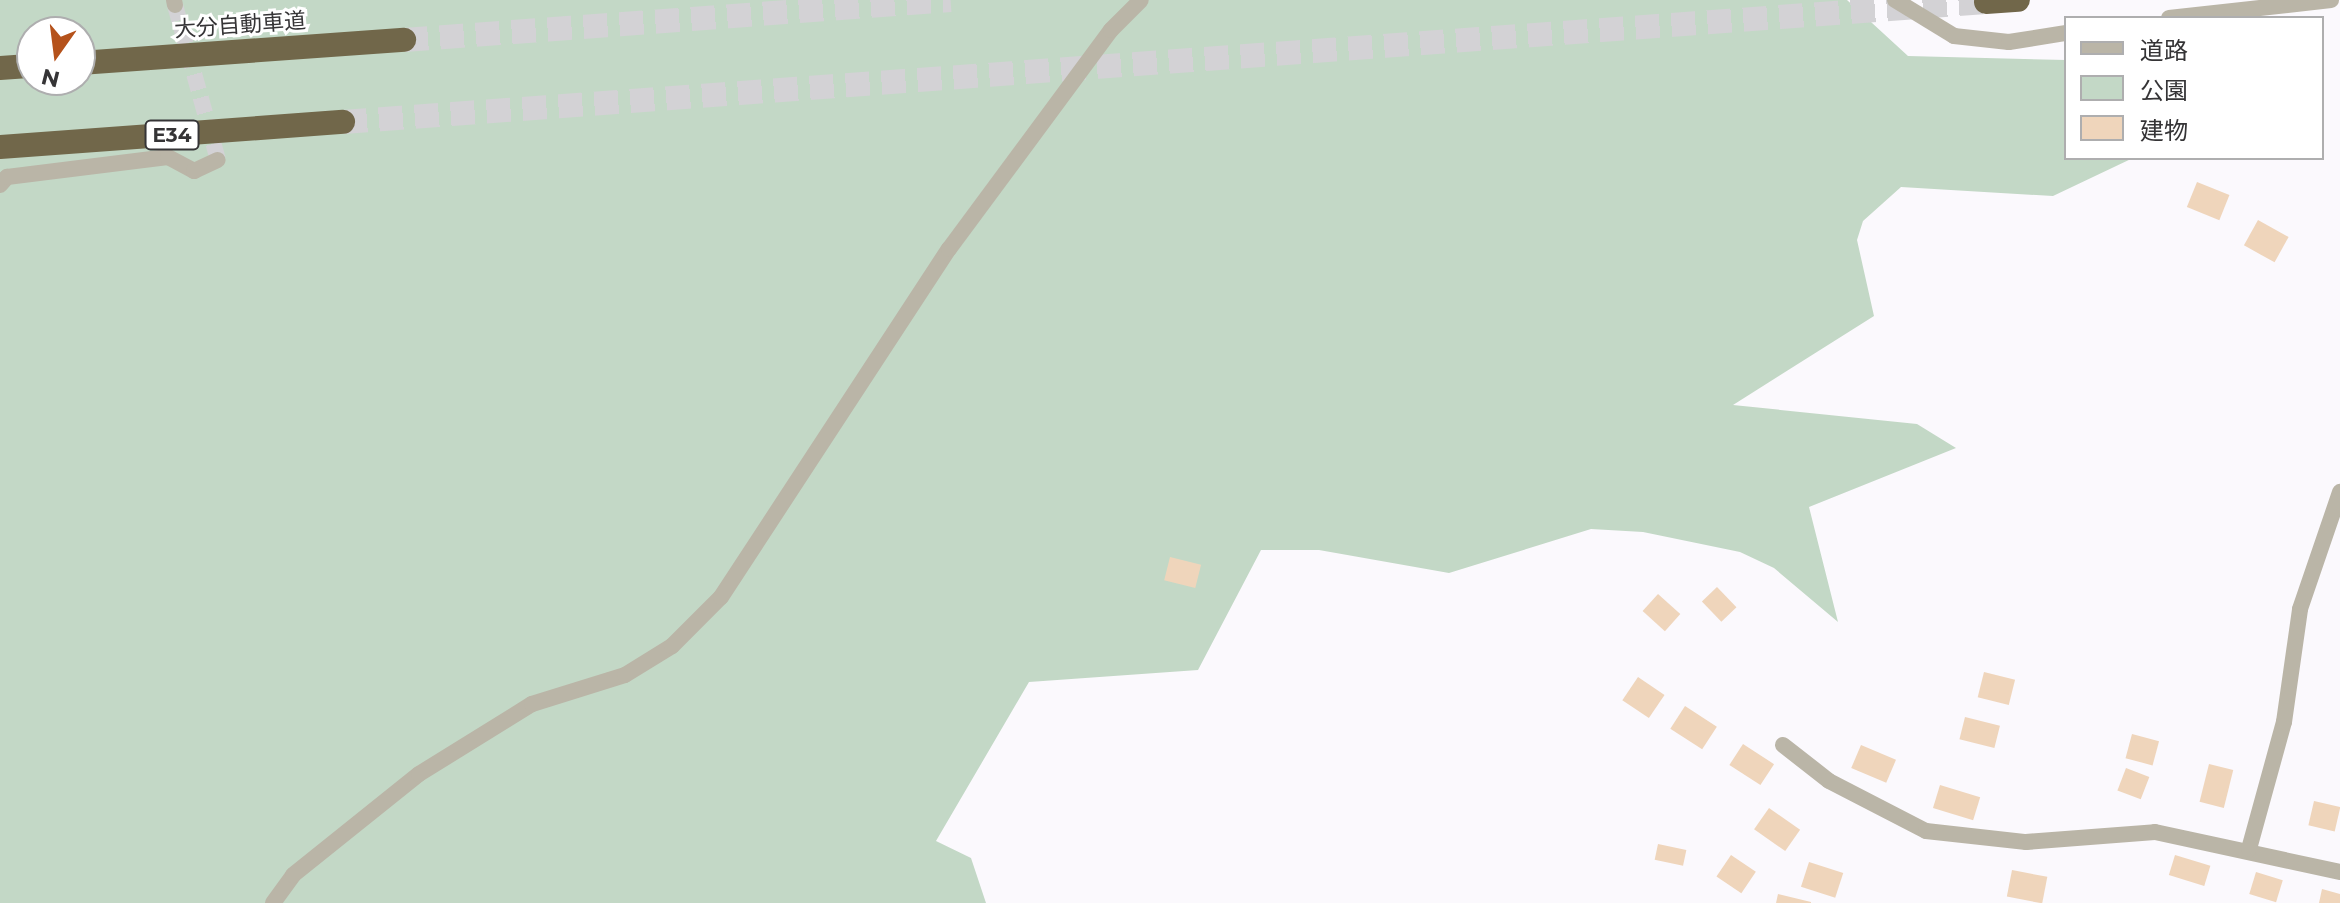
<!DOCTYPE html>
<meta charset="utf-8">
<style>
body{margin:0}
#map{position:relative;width:2340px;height:903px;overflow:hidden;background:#fbf9fd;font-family:Montserrat,"Noto Sans JP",sans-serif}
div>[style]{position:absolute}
.green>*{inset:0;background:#c3d8c6}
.building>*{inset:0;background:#efd5bb;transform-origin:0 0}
.minor-tunnel>*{height:16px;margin-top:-8px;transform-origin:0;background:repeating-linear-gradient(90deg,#d3d2d5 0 16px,transparent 0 24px)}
.motorway-tunnel>*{height:24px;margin-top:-12px;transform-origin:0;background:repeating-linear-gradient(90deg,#d3d2d5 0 24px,transparent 0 36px)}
.minor>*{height:16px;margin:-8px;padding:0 8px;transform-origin:8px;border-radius:8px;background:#bab5a7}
.motorway>*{height:24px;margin:-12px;padding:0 12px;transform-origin:12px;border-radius:12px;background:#71674a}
span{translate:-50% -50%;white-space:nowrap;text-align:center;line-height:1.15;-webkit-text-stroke:6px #fff;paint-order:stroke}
.shield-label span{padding:2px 6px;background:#fff;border:2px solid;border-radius:6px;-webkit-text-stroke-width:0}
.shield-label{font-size:20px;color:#353436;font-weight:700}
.street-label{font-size:22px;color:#353436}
.legend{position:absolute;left:2064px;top:16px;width:260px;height:144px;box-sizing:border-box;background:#fff;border:2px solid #aeaeaf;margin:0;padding:10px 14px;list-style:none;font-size:24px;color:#353436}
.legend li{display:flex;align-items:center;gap:16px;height:40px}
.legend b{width:40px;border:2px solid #aeaeaf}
.north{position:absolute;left:16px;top:16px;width:80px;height:80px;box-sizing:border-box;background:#fff;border:2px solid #aeaeaf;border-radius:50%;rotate:194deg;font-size:22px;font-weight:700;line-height:32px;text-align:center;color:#353436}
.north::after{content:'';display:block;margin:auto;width:28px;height:36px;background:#b5521b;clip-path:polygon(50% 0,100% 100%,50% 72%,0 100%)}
</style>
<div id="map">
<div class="green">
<i style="clip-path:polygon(evenodd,0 0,1847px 0,1908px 56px,2066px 60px,2066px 158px,2133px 158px,2053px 196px,1901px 187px,1863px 221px,1857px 240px,1874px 316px,1733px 405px,1917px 424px,1956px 448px,1809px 507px,1838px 622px,1774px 568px,1740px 552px,1643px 532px,1591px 529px,1449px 573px,1319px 550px,1261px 550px,1198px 670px,1029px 682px,936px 841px,971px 858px,986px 903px,0 903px,0 0,32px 32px,80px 32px,80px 80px,32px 80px,32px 32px)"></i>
</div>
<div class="building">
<i style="left:2197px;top:182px;width:35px;height:27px;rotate:22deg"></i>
<i style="left:2258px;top:220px;width:35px;height:29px;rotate:29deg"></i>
<i style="left:1170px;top:557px;width:32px;height:24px;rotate:14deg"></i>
<i style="left:1717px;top:587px;width:28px;height:21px;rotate:46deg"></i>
<i style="left:1658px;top:594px;width:30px;height:23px;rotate:42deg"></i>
<i style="left:1984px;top:672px;width:32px;height:26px;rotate:14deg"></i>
<i style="left:1638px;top:677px;width:32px;height:28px;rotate:34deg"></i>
<i style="left:1685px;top:706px;width:38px;height:27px;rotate:33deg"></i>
<i style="left:1965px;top:717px;width:36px;height:23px;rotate:14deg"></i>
<i style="left:2132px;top:734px;width:28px;height:25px;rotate:15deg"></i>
<i style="left:1743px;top:744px;width:37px;height:25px;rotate:33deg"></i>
<i style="left:1861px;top:745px;width:38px;height:25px;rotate:23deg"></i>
<i style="left:2209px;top:764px;width:25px;height:39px;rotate:14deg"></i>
<i style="left:2126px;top:768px;width:25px;height:24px;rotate:21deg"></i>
<i style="left:1940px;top:785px;width:42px;height:24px;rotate:17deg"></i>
<i style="left:2314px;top:801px;width:27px;height:25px;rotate:13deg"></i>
<i style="left:1769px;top:808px;width:38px;height:26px;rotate:35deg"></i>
<i style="left:1658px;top:844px;width:29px;height:16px;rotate:12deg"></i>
<i style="left:1731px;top:855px;width:30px;height:26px;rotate:34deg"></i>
<i style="left:2175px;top:855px;width:37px;height:21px;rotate:17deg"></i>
<i style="left:1809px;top:862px;width:36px;height:26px;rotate:18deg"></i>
<i style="left:2012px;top:870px;width:36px;height:27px;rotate:11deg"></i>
<i style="left:2256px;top:872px;width:28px;height:23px;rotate:17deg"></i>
<i style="clip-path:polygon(2322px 889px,2340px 894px,2340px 903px,2319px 903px)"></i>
<i style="clip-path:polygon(1778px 894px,1811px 902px,1811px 903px,1776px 903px)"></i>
</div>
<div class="minor-tunnel">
<i style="left:175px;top:5px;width:161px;rotate:74.5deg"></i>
</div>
<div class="motorway-tunnel">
<i style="left:404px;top:40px;width:548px;rotate:-4.18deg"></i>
<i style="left:343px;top:122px;width:1647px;rotate:-4.18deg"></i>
</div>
<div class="minor">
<i style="left:174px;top:0;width:5px;rotate:79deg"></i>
<i style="left:1895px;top:0;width:69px;rotate:31.4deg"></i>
<i style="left:1954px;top:36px;width:55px;rotate:6.2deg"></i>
<i style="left:2009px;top:42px;width:58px;rotate:-9deg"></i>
<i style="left:2169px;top:18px;width:163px;rotate:-6.3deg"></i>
<i style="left:0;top:185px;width:11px;rotate:-49deg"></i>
<i style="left:7px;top:177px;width:162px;rotate:-7.1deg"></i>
<i style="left:168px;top:157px;width:30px;rotate:28deg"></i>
<i style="left:194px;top:171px;width:26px;rotate:-25deg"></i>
<i style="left:1783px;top:745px;width:58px;rotate:38deg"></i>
<i style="left:1829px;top:781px;width:109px;rotate:27.3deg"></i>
<i style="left:1926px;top:831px;width:101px;rotate:6.3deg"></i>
<i style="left:2026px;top:842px;width:129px;rotate:-4.4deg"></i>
<i style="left:2155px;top:832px;width:189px;rotate:12.2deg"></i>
<i style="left:2249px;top:849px;width:132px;rotate:-74.6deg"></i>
<i style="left:2284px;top:722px;width:114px;rotate:-81.9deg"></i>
<i style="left:2300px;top:609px;width:124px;rotate:-71.1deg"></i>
<i style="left:273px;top:903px;width:34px;rotate:-54deg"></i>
<i style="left:293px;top:875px;width:161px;rotate:-38.7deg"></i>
<i style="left:419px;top:774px;width:133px;rotate:-31.8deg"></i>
<i style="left:532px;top:704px;width:97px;rotate:-17.3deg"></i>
<i style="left:625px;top:675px;width:55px;rotate:-31.7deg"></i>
<i style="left:672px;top:646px;width:69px;rotate:-45deg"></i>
<i style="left:721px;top:597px;width:416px;rotate:-56.8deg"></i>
<i style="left:949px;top:249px;width:272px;rotate:-53.5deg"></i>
<i style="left:1111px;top:30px;width:42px;rotate:-45deg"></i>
</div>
<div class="motorway">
<i style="left:1986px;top:2px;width:32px;rotate:-4deg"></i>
<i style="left:80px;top:63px;width:325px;rotate:-4.1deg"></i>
<i style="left:0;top:68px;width:32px;rotate:-4deg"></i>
<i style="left:0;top:147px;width:344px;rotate:-4.2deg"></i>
</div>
<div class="shield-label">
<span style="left:172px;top:135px">E34</span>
</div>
<div class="street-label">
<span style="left:240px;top:25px;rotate:-4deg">大分自動車道</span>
</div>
<ul class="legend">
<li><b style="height:10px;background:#bab5a7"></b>道路</li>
<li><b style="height:22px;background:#c3d8c6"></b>公園</li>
<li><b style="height:22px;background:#efd5bb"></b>建物</li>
</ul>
<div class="north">N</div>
</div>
